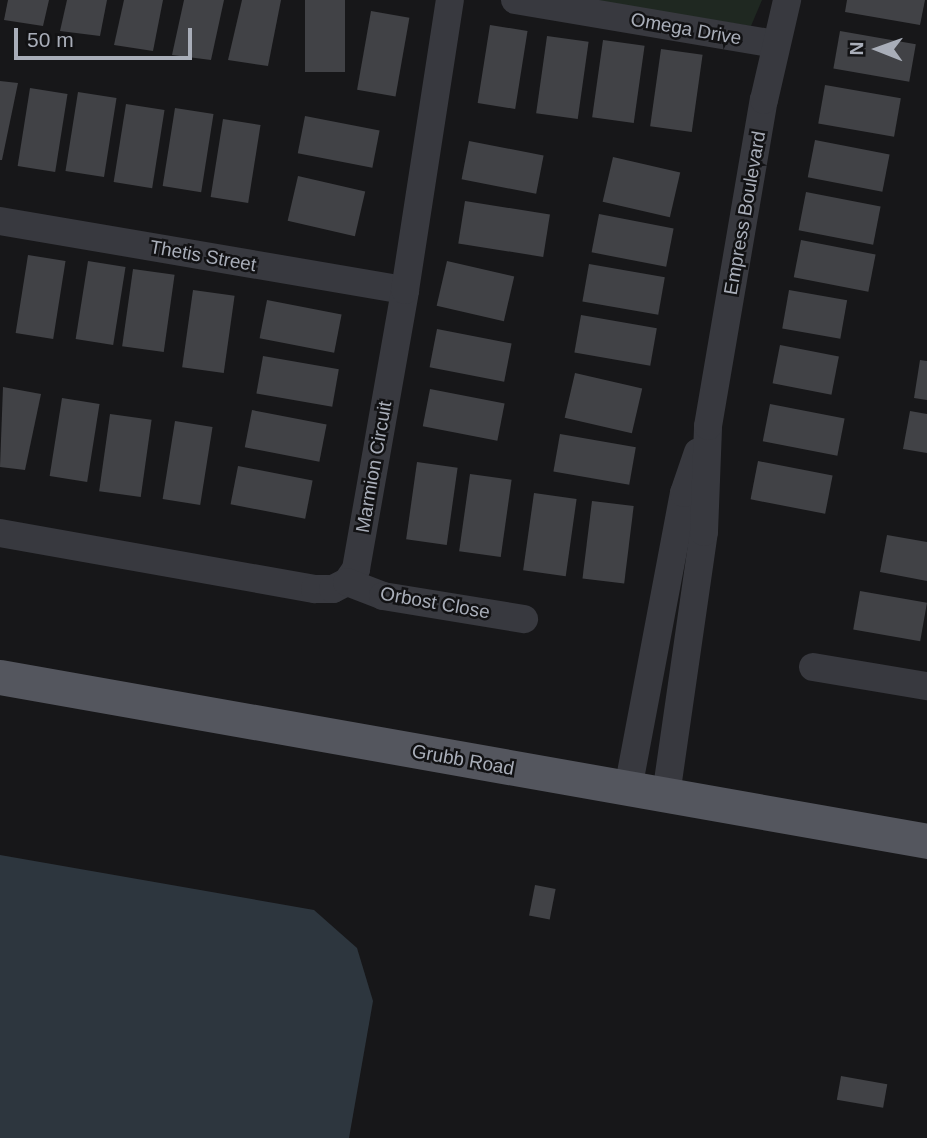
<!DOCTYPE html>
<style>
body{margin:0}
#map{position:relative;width:927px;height:1138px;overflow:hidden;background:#171719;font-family:Helvetica,sans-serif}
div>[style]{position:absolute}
.green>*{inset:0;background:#1f2821}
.water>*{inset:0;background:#2d363e}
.building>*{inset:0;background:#414246;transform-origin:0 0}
.minor>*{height:28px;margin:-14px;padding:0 14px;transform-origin:14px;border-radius:14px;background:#38393f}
.major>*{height:35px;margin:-17.5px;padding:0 17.5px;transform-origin:17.5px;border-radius:17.5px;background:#54565e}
span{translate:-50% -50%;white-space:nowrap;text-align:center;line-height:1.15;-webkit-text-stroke:5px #121214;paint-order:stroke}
.street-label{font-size:19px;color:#a9aeb9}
.north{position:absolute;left:843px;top:14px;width:70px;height:70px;-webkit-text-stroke:5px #121214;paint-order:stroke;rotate:271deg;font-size:19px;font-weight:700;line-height:28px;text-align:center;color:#a9aeb9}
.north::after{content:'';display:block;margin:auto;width:24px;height:32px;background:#a9aeb9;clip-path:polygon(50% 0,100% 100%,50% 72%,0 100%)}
.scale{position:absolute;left:14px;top:28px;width:178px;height:32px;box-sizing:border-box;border:4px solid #a9aeb9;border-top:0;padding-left:9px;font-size:21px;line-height:24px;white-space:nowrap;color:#a9aeb9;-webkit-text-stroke:5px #121214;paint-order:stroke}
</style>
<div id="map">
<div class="green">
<i style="clip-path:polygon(586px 0,762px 0,751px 26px)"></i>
</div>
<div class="water">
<i style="clip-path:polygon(0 855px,314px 910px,357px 948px,373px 1001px,349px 1138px,0 1138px)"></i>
</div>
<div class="building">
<i style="clip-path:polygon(8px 0,49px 0,43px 26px,4px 20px)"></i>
<i style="clip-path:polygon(67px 0,107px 0,100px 36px,60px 31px)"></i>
<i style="clip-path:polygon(124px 0,163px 0,153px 51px,114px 45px)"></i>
<i style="clip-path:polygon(184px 0,224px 0,211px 60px,172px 55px)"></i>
<i style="clip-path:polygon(242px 0,281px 0,268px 66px,228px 60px)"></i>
<i style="left:305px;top:0;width:40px;height:72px"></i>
<i style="clip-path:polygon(847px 0,925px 0,920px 25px,845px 12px)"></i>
<i style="left:371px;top:11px;width:39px;height:80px;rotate:10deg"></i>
<i style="left:490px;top:25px;width:38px;height:79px;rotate:9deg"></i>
<i style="left:840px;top:31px;width:77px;height:38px;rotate:10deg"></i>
<i style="left:547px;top:36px;width:42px;height:78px;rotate:8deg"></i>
<i style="left:603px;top:40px;width:42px;height:78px;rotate:8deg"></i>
<i style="left:661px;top:49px;width:42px;height:78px;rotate:8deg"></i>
<i style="clip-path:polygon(0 81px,18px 83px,2px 160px,0 160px)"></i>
<i style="left:825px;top:85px;width:77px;height:39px;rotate:10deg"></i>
<i style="left:30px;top:88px;width:38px;height:79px;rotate:9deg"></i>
<i style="left:78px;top:92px;width:39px;height:80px;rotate:9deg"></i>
<i style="left:126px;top:104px;width:39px;height:79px;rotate:9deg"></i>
<i style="left:175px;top:108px;width:39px;height:79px;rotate:9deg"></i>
<i style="left:305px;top:116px;width:76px;height:38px;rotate:11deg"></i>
<i style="left:223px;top:119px;width:38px;height:79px;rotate:9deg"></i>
<i style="left:815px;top:140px;width:76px;height:38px;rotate:11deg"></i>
<i style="left:469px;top:141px;width:76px;height:39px;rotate:11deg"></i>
<i style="left:613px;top:157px;width:69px;height:46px;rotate:13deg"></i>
<i style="left:298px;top:176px;width:69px;height:46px;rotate:13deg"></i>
<i style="left:806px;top:192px;width:76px;height:39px;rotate:11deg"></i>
<i style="left:465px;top:201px;width:86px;height:43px;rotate:9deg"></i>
<i style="left:599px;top:214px;width:76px;height:39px;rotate:11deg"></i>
<i style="left:801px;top:240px;width:76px;height:38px;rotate:11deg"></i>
<i style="left:28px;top:255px;width:38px;height:79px;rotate:9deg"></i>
<i style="left:88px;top:261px;width:38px;height:79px;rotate:9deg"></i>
<i style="left:447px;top:261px;width:69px;height:46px;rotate:13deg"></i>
<i style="left:589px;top:264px;width:77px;height:38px;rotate:10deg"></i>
<i style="left:133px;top:269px;width:42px;height:78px;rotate:8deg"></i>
<i style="left:193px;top:290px;width:42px;height:78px;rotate:8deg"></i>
<i style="left:789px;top:290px;width:59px;height:39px;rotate:10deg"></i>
<i style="left:267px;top:300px;width:76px;height:39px;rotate:11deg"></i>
<i style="left:581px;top:315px;width:77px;height:38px;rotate:10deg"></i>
<i style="left:437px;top:329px;width:76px;height:39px;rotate:11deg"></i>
<i style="left:780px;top:345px;width:60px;height:39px;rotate:11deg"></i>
<i style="left:263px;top:356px;width:77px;height:38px;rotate:10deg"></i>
<i style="clip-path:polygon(920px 360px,927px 361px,927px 400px,914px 398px)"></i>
<i style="left:575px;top:373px;width:69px;height:46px;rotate:13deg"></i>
<i style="clip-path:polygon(3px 387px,41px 394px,25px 470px,0 467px)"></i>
<i style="left:430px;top:389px;width:76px;height:38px;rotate:11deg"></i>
<i style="left:62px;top:398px;width:38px;height:79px;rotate:9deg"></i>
<i style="left:770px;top:404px;width:76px;height:38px;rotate:11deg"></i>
<i style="left:252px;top:410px;width:76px;height:38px;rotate:11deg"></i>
<i style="clip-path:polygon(910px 411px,927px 414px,927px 453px,903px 449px)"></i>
<i style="left:110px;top:414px;width:42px;height:78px;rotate:8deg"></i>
<i style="left:175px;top:421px;width:38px;height:79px;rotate:9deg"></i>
<i style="left:560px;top:434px;width:77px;height:38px;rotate:10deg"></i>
<i style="left:758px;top:461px;width:76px;height:39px;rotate:11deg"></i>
<i style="left:417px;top:462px;width:41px;height:78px;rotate:8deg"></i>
<i style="left:238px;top:466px;width:76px;height:39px;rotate:11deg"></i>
<i style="left:470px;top:474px;width:42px;height:78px;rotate:8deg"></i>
<i style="left:534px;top:493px;width:43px;height:78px;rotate:8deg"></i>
<i style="left:592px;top:501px;width:42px;height:78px;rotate:7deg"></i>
<i style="clip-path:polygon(887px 535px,927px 542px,927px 581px,880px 572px)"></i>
<i style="left:860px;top:591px;width:68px;height:39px;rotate:10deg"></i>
<i style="left:535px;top:885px;width:21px;height:31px;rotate:11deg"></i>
<i style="left:841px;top:1076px;width:47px;height:24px;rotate:10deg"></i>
</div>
<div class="minor">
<i style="left:515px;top:0;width:264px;rotate:9.6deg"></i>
<i style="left:0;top:221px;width:411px;rotate:9.7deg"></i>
<i style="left:0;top:533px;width:320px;rotate:10.1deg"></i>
<i style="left:315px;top:589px;width:18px"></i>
<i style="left:333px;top:589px;width:16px;rotate:-27deg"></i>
<i style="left:347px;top:582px;width:16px;rotate:-55deg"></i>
<i style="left:356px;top:569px;width:283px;rotate:-80deg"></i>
<i style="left:405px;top:290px;width:293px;rotate:-81.2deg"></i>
<i style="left:347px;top:582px;width:39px;rotate:21deg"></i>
<i style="left:383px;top:596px;width:143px;rotate:9.3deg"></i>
<i style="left:813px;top:667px;width:116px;rotate:9.5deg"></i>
<i style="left:628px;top:789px;width:301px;rotate:-79.3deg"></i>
<i style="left:684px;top:493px;width:43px;rotate:-71.1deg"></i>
<i style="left:666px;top:795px;width:266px;rotate:-81.8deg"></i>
<i style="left:704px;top:532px;width:106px;rotate:-87.8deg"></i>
<i style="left:708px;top:426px;width:331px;rotate:-80.3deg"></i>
<i style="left:764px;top:100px;width:103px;rotate:-77deg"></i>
</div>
<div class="major">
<i style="left:0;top:677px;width:941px;rotate:10.03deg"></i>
</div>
<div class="street-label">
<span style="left:686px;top:29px;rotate:10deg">Omega Drive</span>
<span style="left:745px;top:213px;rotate:-80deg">Empress Boulevard</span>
<span style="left:203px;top:256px;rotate:10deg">Thetis Street</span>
<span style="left:374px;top:467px;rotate:-80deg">Marmion Circuit</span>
<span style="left:435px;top:603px;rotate:10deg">Orbost Close</span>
<span style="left:463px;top:760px;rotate:10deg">Grubb Road</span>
</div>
<div class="north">N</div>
<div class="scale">50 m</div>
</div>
